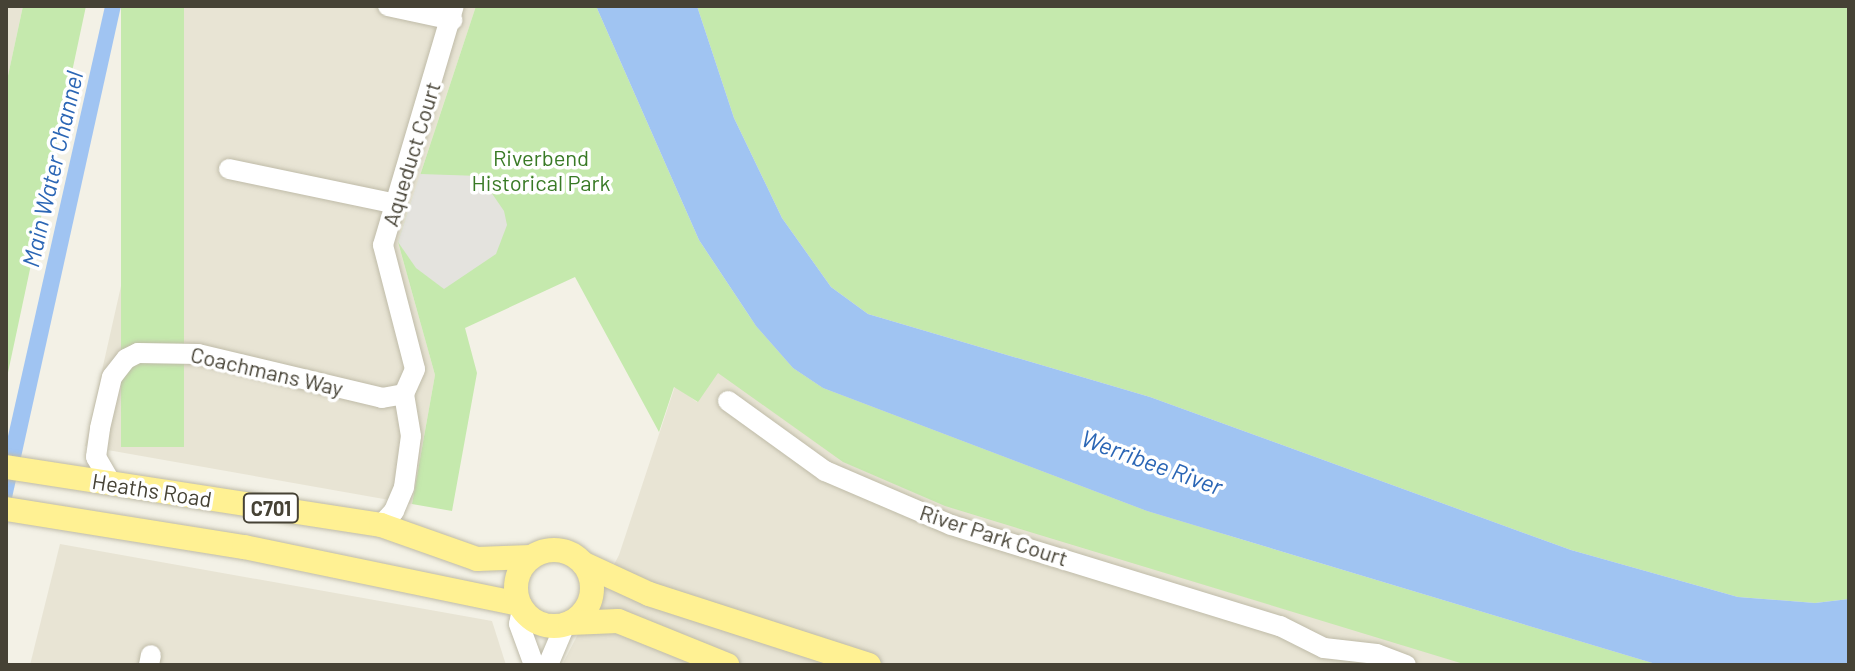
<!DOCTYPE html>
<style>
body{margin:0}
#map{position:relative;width:1855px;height:671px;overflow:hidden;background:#f3f1e6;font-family:Barlow,sans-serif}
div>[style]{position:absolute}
.residential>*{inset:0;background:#e8e4d4}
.green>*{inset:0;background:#c5e9ad;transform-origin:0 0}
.parking>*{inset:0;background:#e4e3de}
.water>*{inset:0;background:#a0c4f2}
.roads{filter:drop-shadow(0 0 2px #bfbba8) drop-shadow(0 0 2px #bfbba8)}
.minor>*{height:20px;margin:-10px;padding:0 10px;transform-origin:10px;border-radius:10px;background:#fff}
.major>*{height:24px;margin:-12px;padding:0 12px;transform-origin:12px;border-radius:12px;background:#fff193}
.major>.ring{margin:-12px;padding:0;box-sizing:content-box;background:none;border:24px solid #fff193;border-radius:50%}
span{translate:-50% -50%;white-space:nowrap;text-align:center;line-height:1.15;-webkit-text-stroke:7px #fff;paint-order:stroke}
.shield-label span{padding:2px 6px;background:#fff;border:2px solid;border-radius:6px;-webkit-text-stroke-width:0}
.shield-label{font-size:20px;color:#464235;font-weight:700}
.street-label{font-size:22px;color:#464235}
.park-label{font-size:22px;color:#397a26}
.water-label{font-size:24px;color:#2b66b5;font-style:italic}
.frame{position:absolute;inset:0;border:8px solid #464235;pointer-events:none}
</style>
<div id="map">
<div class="residential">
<i style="clip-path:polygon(6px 6px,23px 6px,6px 85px)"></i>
<i style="clip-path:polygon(184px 6px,476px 6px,398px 242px,435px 375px,412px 504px,85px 446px)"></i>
<i style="clip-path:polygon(751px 318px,756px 326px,1231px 537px,1659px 665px,562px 665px,619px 555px,675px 386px,697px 402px)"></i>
<i style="clip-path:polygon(60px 544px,492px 621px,506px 665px,30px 665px)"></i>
</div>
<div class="green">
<i style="clip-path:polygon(23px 6px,86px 6px,6px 382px,6px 85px)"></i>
<i style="left:121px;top:6px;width:63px;height:441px"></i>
<i style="clip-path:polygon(476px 6px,596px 6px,699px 240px,756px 326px,793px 368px,823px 388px,1147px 511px,1659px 665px,1467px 665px,945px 506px,843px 462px,718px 373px,698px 402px,674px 387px,659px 432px,575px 277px,465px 328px,477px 373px,452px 511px,412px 504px,435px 375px,398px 242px)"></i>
<i style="clip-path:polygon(697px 6px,1849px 6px,1849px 599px,1815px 603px,1738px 597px,1571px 550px,1150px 397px,868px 314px,831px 287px,782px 218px,734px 118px)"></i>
</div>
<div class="parking">
<i style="clip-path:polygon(420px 174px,480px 176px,504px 211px,507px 225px,496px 254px,444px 289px,416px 268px,398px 242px)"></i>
</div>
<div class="water">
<i style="clip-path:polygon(105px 6px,121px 6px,6px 525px,6px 445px)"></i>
<i style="clip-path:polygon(596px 6px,697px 6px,734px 118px,782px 218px,831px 287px,868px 314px,1150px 397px,1571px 550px,1738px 597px,1815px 603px,1849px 599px,1849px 665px,1659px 665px,1147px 511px,823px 388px,793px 368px,756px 326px,699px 240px)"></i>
</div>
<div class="roads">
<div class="minor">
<i style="left:388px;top:6px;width:66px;rotate:12.2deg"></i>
<i style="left:229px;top:169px;width:171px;rotate:11.8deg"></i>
<i style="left:404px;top:394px;width:27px;rotate:-66deg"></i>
<i style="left:415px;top:369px;width:128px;rotate:-104.5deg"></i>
<i style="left:383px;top:245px;width:249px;rotate:-73.5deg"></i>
<i style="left:728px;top:401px;width:120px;rotate:35.8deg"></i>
<i style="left:825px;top:471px;width:137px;rotate:23.2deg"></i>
<i style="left:951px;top:525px;width:344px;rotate:17.1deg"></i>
<i style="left:1280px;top:626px;width:49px;rotate:26.6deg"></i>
<i style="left:1324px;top:648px;width:53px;rotate:6.5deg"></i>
<i style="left:1377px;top:654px;width:31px;rotate:21deg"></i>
<i style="left:111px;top:483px;width:30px;rotate:-120deg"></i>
<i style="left:96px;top:457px;width:29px;rotate:-82deg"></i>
<i style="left:100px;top:428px;width:52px;rotate:-76.8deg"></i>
<i style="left:112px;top:377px;width:23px;rotate:-52deg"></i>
<i style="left:126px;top:359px;width:13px;rotate:-27deg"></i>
<i style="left:138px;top:353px;width:60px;rotate:1deg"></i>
<i style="left:198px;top:354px;width:189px;rotate:13.4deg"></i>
<i style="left:382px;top:398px;width:22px;rotate:-10deg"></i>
<i style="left:381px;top:525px;width:19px;rotate:-47deg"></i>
<i style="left:394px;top:511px;width:26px;rotate:-67deg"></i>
<i style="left:404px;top:487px;width:51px;rotate:-82.2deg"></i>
<i style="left:411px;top:436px;width:43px;rotate:-99.5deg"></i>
<i style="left:522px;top:609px;width:15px;rotate:101deg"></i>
<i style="left:519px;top:624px;width:44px;rotate:69.9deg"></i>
<i style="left:149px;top:665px;width:10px;rotate:-79deg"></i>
<i style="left:548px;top:665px;width:43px;rotate:-67deg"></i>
</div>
<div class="major">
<i style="left:6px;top:467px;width:379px;rotate:8.8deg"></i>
<i style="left:381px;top:525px;width:102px;rotate:19.5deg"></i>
<i style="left:477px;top:559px;width:54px;rotate:-2.1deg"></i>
<i style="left:6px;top:509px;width:241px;rotate:9.1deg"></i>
<i style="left:244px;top:547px;width:281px;rotate:11.7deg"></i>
<i class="ring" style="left:516px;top:550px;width:52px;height:52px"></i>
<i style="left:584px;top:564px;width:72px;rotate:24.8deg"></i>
<i style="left:649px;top:594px;width:231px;rotate:17.9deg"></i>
<i style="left:570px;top:623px;width:48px;rotate:-2.4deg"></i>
<i style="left:618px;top:621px;width:118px;rotate:22deg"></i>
</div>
</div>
<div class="shield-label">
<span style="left:271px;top:508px">C701</span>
</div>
<div class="street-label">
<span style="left:411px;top:154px;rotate:-73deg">Aqueduct Court</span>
<span style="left:267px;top:371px;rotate:13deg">Coachmans Way</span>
<span style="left:152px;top:490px;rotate:9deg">Heaths Road</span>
<span style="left:994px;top:535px;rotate:18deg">River Park Court</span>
</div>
<div class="park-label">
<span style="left:541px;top:170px">Riverbend<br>Historical Park</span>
</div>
<div class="water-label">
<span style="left:52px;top:169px;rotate:-77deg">Main Water Channel</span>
<span style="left:1152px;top:462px;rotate:20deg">Werribee River</span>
</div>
<div class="frame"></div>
</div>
